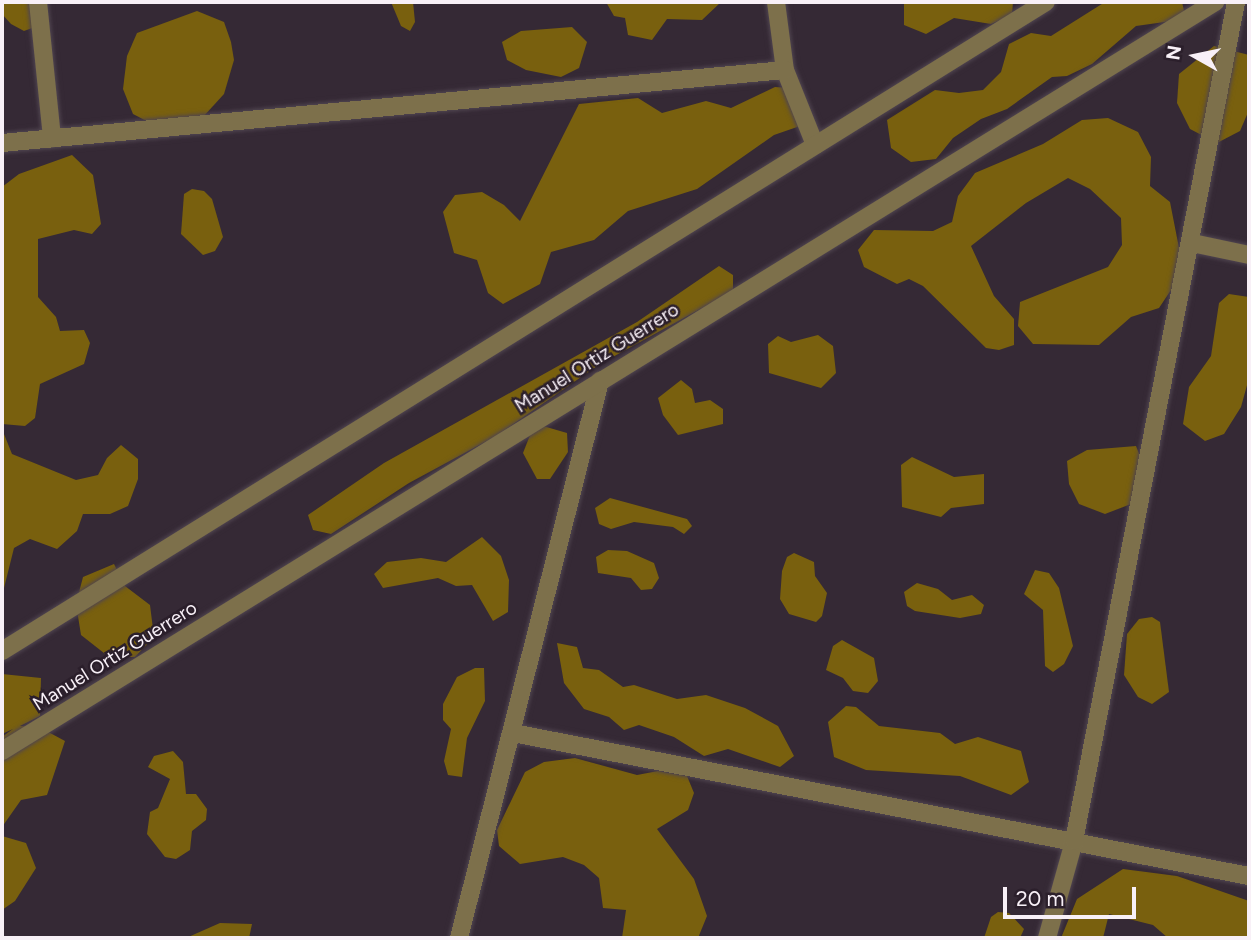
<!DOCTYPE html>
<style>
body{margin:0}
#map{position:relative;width:1251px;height:940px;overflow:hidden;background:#352935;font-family:Figtree,sans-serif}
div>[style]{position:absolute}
.forest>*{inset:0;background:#79600e}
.roads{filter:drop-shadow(0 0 2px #504550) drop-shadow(0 0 2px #504550)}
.minor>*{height:18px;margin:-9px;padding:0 9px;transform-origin:9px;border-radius:9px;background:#7d704b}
.tertiary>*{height:18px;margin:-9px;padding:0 9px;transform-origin:9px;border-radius:9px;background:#7d704b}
span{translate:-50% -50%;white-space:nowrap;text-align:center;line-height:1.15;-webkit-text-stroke:5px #2b1f2b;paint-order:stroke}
.street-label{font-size:19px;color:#f8f0f7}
.frame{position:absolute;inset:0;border:4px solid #f8f0f7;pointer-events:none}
.north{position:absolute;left:1160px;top:21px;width:70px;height:70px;-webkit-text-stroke:5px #2b1f2b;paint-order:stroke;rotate:279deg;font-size:19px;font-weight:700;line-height:28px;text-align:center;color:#f8f0f7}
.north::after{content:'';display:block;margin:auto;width:24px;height:32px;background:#f8f0f7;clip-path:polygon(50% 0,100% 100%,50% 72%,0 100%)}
.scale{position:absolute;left:1003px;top:887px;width:133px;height:32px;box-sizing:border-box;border:4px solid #f8f0f7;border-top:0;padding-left:9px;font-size:21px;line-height:24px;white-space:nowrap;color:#f8f0f7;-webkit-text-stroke:5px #2b1f2b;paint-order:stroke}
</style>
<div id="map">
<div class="forest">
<i style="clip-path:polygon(2px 2px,39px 2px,35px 27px,24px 31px,11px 24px,2px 14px)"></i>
<i style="clip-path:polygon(391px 2px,413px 2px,415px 22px,410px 31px,401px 26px)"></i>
<i style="clip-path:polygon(606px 2px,721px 2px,702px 20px,667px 19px,652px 40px,628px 35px,625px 18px,614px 16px)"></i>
<i style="clip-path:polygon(904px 2px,1013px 2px,1012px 15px,991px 24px,954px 18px,926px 34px,904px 25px)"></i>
<i style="clip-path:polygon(1105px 2px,1182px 2px,1186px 19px,1136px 26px,1092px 64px,1067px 76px,1052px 77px,1007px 109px,981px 119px,953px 138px,936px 159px,911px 162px,891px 148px,887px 120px,935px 90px,959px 93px,983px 90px,1001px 72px,1009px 44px,1031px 33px,1051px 36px)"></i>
<i style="clip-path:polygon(197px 11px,224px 22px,231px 42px,234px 60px,224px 94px,203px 117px,160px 128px,133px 114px,123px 89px,127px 56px,137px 33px)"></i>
<i style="clip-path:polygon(572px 27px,587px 42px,579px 68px,561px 77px,526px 70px,507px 60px,502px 42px,521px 31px)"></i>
<i style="clip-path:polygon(1214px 46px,1249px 55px,1249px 110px,1240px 131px,1217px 143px,1190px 129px,1177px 103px,1179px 74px)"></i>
<i style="clip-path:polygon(775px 87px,790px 88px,800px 126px,774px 135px,697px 189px,628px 211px,594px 240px,551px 252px,540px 284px,503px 304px,488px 293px,477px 260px,454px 253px,443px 212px,455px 195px,482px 192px,504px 205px,520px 221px,579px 104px,638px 98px,662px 113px,706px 101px,731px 108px)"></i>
<i style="clip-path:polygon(1108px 118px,1138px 132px,1151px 157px,1150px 186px,1170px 202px,1181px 258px,1175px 284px,1159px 308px,1131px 317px,1099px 345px,1033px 344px,1018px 326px,1020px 302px,1108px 267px,1122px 245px,1121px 218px,1090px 189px,1068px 178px,1026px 203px,971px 246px,994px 296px,1014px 319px,1014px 345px,999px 350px,986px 348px,923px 286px,909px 279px,897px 284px,864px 267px,858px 250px,874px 230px,933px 231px,952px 222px,958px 196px,975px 173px,1043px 144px,1082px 120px)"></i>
<i style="clip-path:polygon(72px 155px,93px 175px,101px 224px,92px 234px,74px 230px,38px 239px,38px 297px,56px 317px,60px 331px,84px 330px,90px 343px,84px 364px,40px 384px,35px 418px,25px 426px,2px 424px,2px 187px,19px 174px)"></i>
<i style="clip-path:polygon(192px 189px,204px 191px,212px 199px,223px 237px,215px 251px,203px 255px,181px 234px,184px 194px)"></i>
<i style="clip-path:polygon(719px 266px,733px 275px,733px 291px,600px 364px,496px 436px,409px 483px,331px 534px,313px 530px,308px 515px,384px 463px,637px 322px)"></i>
<i style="clip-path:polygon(1229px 294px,1249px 297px,1249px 378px,1241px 407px,1224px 434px,1205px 441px,1183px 424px,1189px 387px,1211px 356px,1219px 303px)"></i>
<i style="clip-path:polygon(818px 335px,833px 346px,836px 373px,821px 388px,769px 373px,768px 344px,778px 336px,791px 342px)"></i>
<i style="clip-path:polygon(681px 380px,692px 389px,695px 403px,710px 400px,723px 409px,723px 424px,678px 435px,663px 415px,658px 398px)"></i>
<i style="clip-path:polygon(543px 426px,567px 433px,568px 452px,550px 479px,537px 479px,523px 453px,532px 430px)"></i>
<i style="clip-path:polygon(2px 429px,12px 454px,76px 480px,98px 475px,107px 458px,121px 445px,138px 459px,138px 479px,128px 506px,110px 514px,83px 514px,77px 531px,57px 549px,30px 539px,14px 548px,2px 596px)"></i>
<i style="clip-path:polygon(1136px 446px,1147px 474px,1131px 504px,1105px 514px,1079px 504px,1069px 484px,1067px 461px,1087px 450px)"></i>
<i style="clip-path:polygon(912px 457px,954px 477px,984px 474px,984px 504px,951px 508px,941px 517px,902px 507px,901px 465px)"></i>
<i style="clip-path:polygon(610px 498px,687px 519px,692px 526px,684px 534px,673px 527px,634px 522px,611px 529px,599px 524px,595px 508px)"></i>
<i style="clip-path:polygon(482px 537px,501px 556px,509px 580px,508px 612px,493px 621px,472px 585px,456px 586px,438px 578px,383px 588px,374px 574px,387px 562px,421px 558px,446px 562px)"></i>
<i style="clip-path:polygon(608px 550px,627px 551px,654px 563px,659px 578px,652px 589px,641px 590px,631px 578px,598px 573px,596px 557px)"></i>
<i style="clip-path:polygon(794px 553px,814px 562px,815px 576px,827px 593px,822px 616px,816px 622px,789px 614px,780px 599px,782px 571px,787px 557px)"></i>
<i style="clip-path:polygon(114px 564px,125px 586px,150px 605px,154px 637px,135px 657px,109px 657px,81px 635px,76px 604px,83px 577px)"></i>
<i style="clip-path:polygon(1035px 570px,1049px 573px,1059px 588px,1073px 646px,1064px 664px,1053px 672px,1045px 666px,1043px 610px,1024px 594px)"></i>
<i style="clip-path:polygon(917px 583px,938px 589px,952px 600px,972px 595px,984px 605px,981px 614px,960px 618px,915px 611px,907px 606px,904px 592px)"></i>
<i style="clip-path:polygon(1152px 617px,1160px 622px,1169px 692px,1152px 704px,1138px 697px,1124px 675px,1127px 634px,1139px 619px)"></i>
<i style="clip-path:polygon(842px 640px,874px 658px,878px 681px,868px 693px,853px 691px,843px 678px,826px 670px,833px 646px)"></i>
<i style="clip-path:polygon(557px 643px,577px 647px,583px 668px,599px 670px,623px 687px,634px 685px,677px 699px,706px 695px,745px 708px,778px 726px,794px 756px,780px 767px,728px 749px,704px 756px,674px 737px,639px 725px,624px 730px,609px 717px,584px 709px,564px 683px)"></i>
<i style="clip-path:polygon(475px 668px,484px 668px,485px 701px,467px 738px,462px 777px,448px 775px,444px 761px,451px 729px,443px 720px,443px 704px,457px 677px)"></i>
<i style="clip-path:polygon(2px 674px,41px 678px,40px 716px,20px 726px,39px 727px,65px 741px,47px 795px,21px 800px,2px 827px,2px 737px,13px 729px,2px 734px)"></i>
<i style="clip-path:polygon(846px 706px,856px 707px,879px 726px,940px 733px,955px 744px,978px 737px,1021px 751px,1029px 782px,1011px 795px,960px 776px,866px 770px,834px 757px,828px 722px)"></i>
<i style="clip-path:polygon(173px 751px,183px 762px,186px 794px,196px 794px,207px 809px,206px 820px,192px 831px,190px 850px,176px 859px,165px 857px,147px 834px,150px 812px,158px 808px,170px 779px,148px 767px,154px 756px)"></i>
<i style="clip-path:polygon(575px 758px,637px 775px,658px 771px,687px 776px,694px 793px,688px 810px,657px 829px,694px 879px,707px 916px,698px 938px,622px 938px,626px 910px,603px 908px,599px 878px,584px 865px,563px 857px,520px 864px,499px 846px,497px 830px,525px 772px,544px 762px)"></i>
<i style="clip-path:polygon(2px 836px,26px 843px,36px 868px,15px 901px,2px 910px)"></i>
<i style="clip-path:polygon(1123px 869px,1177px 876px,1249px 901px,1249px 938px,1168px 938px,1153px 925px,1109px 914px,1103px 938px,1061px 938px,1077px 899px)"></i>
<i style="clip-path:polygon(998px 912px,1009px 913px,1024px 929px,1020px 938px,984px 938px,991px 917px)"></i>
<i style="clip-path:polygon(220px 923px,252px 924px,249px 938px,186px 938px)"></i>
</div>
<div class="roads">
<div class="minor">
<i style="left:38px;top:2px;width:137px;rotate:84.1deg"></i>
<i style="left:776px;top:2px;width:69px;rotate:82.5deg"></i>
<i style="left:785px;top:70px;width:81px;rotate:68.2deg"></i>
<i style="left:2px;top:143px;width:786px;rotate:-5.33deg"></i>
<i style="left:1192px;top:243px;width:58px;rotate:11.9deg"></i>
<i style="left:513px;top:733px;width:750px;rotate:11deg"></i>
<i style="left:459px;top:938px;width:575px;rotate:-75.79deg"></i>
<i style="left:1047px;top:938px;width:101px;rotate:-74.4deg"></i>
<i style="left:1074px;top:841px;width:854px;rotate:-79.07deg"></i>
</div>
<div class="tertiary">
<i style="left:2px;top:651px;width:1229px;rotate:-31.87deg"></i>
<i style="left:2px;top:751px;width:1426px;rotate:-31.69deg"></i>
</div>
</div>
<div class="street-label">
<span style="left:597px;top:358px;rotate:-32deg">Manuel Ortiz Guerrero</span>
<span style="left:115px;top:656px;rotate:-32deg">Manuel Ortiz Guerrero</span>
</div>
<div class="frame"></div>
<div class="north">N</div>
<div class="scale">20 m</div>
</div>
